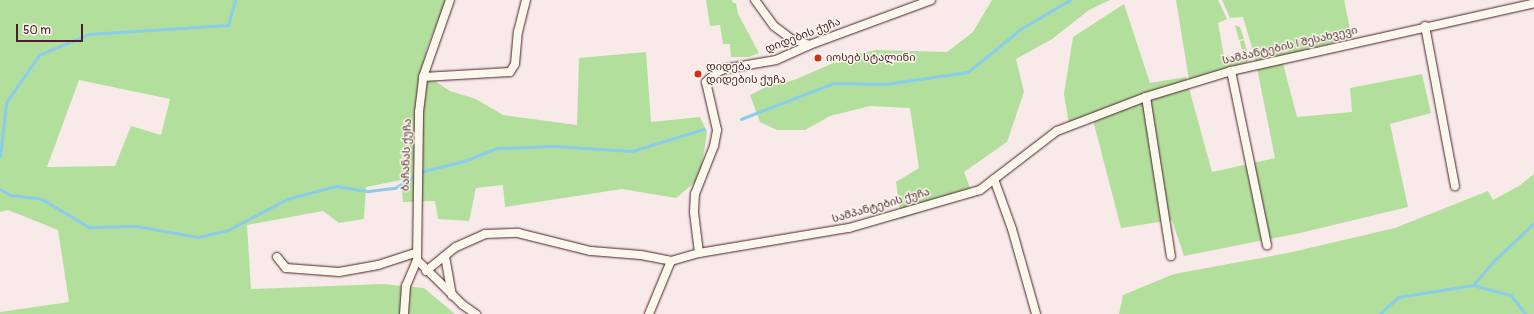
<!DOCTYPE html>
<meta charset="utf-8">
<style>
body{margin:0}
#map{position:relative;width:1534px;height:314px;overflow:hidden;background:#f7eae9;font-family:Pangolin,"Noto Sans Georgian",sans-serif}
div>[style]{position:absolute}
.green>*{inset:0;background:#b3df9d}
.stream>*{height:2.5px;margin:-1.25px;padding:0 1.25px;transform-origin:1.25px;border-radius:1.25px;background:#8acceb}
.roads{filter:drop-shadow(0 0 1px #4a1f2b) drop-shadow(0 0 1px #4a1f2b)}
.street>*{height:8px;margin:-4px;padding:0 4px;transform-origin:4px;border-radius:4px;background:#fbf7ec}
.dots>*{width:11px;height:11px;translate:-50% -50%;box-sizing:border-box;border:2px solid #fbf7ec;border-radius:50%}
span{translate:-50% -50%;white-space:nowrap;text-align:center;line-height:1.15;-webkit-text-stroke:3px #fbf7ec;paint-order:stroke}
.street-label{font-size:11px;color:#4a1f2b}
.poi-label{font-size:11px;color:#4a1f2b}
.left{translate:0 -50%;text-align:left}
.scale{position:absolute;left:16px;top:24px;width:67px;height:18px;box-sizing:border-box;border:2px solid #4a1f2b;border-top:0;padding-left:5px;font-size:12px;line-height:14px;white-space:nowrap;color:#4a1f2b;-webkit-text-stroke:3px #fbf7ec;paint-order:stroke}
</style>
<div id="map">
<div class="green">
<i style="clip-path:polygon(evenodd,0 0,447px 0,428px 45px,421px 72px,450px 91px,476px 99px,503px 115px,577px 125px,579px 58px,646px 52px,651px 122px,700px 117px,707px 132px,700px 178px,676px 198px,622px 189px,505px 207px,503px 185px,476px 188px,469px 221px,438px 219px,435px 201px,403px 202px,401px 180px,366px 187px,364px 219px,339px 223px,323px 211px,247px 225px,251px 289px,383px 284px,424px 288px,455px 314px,0 314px,0 312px,69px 302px,58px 230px,8px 210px,0 212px,0 0,79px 80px,170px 99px,161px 135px,131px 126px,115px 166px,47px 167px,79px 80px)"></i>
<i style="clip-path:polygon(706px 0,732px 0,733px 3px,736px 3px,738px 14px,759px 53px,749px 57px,731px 57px,730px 44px,723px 44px,720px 25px,710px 26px)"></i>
<i style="clip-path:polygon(992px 0,1110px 0,1089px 10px,1052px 39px,1016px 59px,1024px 92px,1007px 142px,964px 172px,972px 193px,901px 219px,896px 182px,919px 168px,910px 108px,870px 106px,830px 116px,805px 130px,777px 130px,760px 122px,750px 95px,766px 87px,794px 80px,852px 55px,876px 50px,947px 52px,973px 32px)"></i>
<i style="clip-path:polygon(1176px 0,1218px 0,1227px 19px,1218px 23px,1224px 56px,1231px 55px,1235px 62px,1238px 62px,1237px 57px,1242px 52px,1240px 41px,1244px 40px,1249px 58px,1248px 62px,1189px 80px)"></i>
<i style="clip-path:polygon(1222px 0,1344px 0,1352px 38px,1281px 56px,1297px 117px,1352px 112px,1350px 88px,1422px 74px,1431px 113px,1390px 124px,1408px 207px,1300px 233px,1184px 256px,1172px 220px,1121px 228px,1093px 120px,1070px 131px,1064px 94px,1073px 37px,1124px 4px,1150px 83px,1186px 77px,1212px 172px,1275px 158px,1255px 58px,1243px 17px,1230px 18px)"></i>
<i style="clip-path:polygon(1235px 25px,1240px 27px,1244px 39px,1239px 40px)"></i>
<i style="clip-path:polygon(1534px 174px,1534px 314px,1119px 314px,1123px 295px,1174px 274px,1288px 253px,1395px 228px,1488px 191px,1493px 200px,1519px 186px)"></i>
</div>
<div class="stream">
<i style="left:741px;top:119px;width:100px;rotate:-21.2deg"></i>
<i style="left:834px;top:83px;width:51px;rotate:1.1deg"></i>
<i style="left:885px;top:84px;width:84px;rotate:-8.2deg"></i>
<i style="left:968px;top:72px;width:70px;rotate:-39.2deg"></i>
<i style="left:1022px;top:28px;width:56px;rotate:-30.3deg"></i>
<i style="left:0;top:157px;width:54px;rotate:-83.7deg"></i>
<i style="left:6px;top:103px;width:58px;rotate:-55.5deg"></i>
<i style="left:39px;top:55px;width:54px;rotate:-22.8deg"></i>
<i style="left:89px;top:34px;width:139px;rotate:-3.7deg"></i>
<i style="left:228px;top:25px;width:26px;rotate:-74deg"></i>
<i style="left:420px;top:172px;width:45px;rotate:-14deg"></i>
<i style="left:464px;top:161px;width:36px;rotate:-21deg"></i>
<i style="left:498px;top:148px;width:57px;rotate:-2deg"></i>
<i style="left:555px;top:146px;width:77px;rotate:3.7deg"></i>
<i style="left:632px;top:151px;width:75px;rotate:-17deg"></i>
<i style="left:0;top:189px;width:13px;rotate:29deg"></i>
<i style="left:11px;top:195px;width:31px;rotate:7deg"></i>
<i style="left:42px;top:199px;width:55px;rotate:30.8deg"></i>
<i style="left:89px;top:227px;width:47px;rotate:-1.2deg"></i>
<i style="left:136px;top:226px;width:63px;rotate:10.1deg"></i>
<i style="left:198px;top:237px;width:31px;rotate:-13deg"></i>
<i style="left:228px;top:230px;width:67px;rotate:-27.7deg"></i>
<i style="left:287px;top:199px;width:51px;rotate:-14.9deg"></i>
<i style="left:336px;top:186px;width:33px;rotate:9deg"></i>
<i style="left:369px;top:191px;width:26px;rotate:-7deg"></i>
<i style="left:395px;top:188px;width:25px;rotate:-32deg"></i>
<i style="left:1473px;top:285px;width:35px;rotate:-49deg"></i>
<i style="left:1496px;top:259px;width:52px;rotate:-43.5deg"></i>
<i style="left:1380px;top:314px;width:25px;rotate:-43deg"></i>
<i style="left:1398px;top:297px;width:76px;rotate:-9.1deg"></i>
<i style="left:1473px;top:285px;width:39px;rotate:15deg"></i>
<i style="left:1511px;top:295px;width:24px;rotate:52deg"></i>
</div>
<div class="roads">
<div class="street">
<i style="left:755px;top:0;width:32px;rotate:54deg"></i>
<i style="left:774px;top:26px;width:21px;rotate:37deg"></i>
<i style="left:791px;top:39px;width:19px;rotate:18deg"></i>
<i style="left:1425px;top:26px;width:163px;rotate:79.4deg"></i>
<i style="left:1231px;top:71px;width:178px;rotate:78.3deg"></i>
<i style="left:423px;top:77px;width:87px;rotate:-3.3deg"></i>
<i style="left:510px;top:72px;width:9px;rotate:-58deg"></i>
<i style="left:515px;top:64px;width:32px;rotate:-85deg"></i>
<i style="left:518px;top:32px;width:33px;rotate:-76deg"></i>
<i style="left:1146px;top:97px;width:161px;rotate:81.1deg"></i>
<i style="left:994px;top:179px;width:53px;rotate:70.2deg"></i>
<i style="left:1012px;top:229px;width:88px;rotate:74.2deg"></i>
<i style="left:699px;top:253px;width:41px;rotate:-97deg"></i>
<i style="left:694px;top:212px;width:18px;rotate:-87deg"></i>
<i style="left:695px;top:194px;width:52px;rotate:-68.4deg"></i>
<i style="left:714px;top:146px;width:16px;rotate:-79deg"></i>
<i style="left:717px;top:130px;width:49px;rotate:-102.9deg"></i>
<i style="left:706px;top:82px;width:13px;rotate:-42deg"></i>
<i style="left:716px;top:73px;width:9px;rotate:-27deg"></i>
<i style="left:724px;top:69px;width:53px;rotate:-9.8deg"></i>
<i style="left:776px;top:60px;width:36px;rotate:-24deg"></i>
<i style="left:809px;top:45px;width:130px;rotate:-20.2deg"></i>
<i style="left:445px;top:256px;width:40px;rotate:80deg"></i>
<i style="left:277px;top:257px;width:14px;rotate:51deg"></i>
<i style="left:286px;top:268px;width:53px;rotate:4.3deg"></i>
<i style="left:339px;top:272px;width:40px;rotate:-10deg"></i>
<i style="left:378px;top:265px;width:39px;rotate:-18deg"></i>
<i style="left:417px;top:260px;width:64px;rotate:44.4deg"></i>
<i style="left:463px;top:305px;width:16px;rotate:35deg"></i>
<i style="left:426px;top:271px;width:38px;rotate:-39deg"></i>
<i style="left:456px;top:247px;width:32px;rotate:-24deg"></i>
<i style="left:485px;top:234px;width:33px;rotate:-2deg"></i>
<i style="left:518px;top:233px;width:75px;rotate:13.9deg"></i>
<i style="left:591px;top:251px;width:50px;rotate:4.6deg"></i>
<i style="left:641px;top:255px;width:31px;rotate:11deg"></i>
<i style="left:671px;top:261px;width:29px;rotate:-16deg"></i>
<i style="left:699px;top:253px;width:152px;rotate:-9.5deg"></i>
<i style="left:849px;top:228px;width:136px;rotate:-16.2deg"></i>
<i style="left:980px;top:190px;width:97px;rotate:-37.5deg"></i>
<i style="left:1057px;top:131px;width:95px;rotate:-20.9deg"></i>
<i style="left:1146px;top:97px;width:89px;rotate:-17deg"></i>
<i style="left:1231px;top:71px;width:311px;rotate:-12.6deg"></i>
<i style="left:404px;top:314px;width:28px;rotate:-86deg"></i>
<i style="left:406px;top:286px;width:28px;rotate:-67deg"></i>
<i style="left:417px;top:260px;width:148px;rotate:-89.2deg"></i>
<i style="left:419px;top:112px;width:35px;rotate:-83deg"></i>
<i style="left:423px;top:77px;width:82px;rotate:-70.7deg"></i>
<i style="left:649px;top:314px;width:57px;rotate:-67.5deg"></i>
</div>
</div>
<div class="dots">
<i style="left:818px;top:58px;background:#c8321e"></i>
<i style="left:698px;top:74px;background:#c8321e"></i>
</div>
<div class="street-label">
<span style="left:803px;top:36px;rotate:-21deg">დიდების ქუჩა</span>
<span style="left:1290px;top:46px;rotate:-13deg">სამპანტების I შესახვევი</span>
<span style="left:407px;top:155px;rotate:-88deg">ბაჩანას ქუჩა</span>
<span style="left:881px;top:206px;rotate:-16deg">სამპანტების ქუჩა</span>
</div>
<div class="poi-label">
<span class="left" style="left:826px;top:58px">იოსებ სტალინი</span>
<span class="left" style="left:706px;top:74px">დიდება<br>დიდების ქუჩა</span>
</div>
<div class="scale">50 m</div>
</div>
